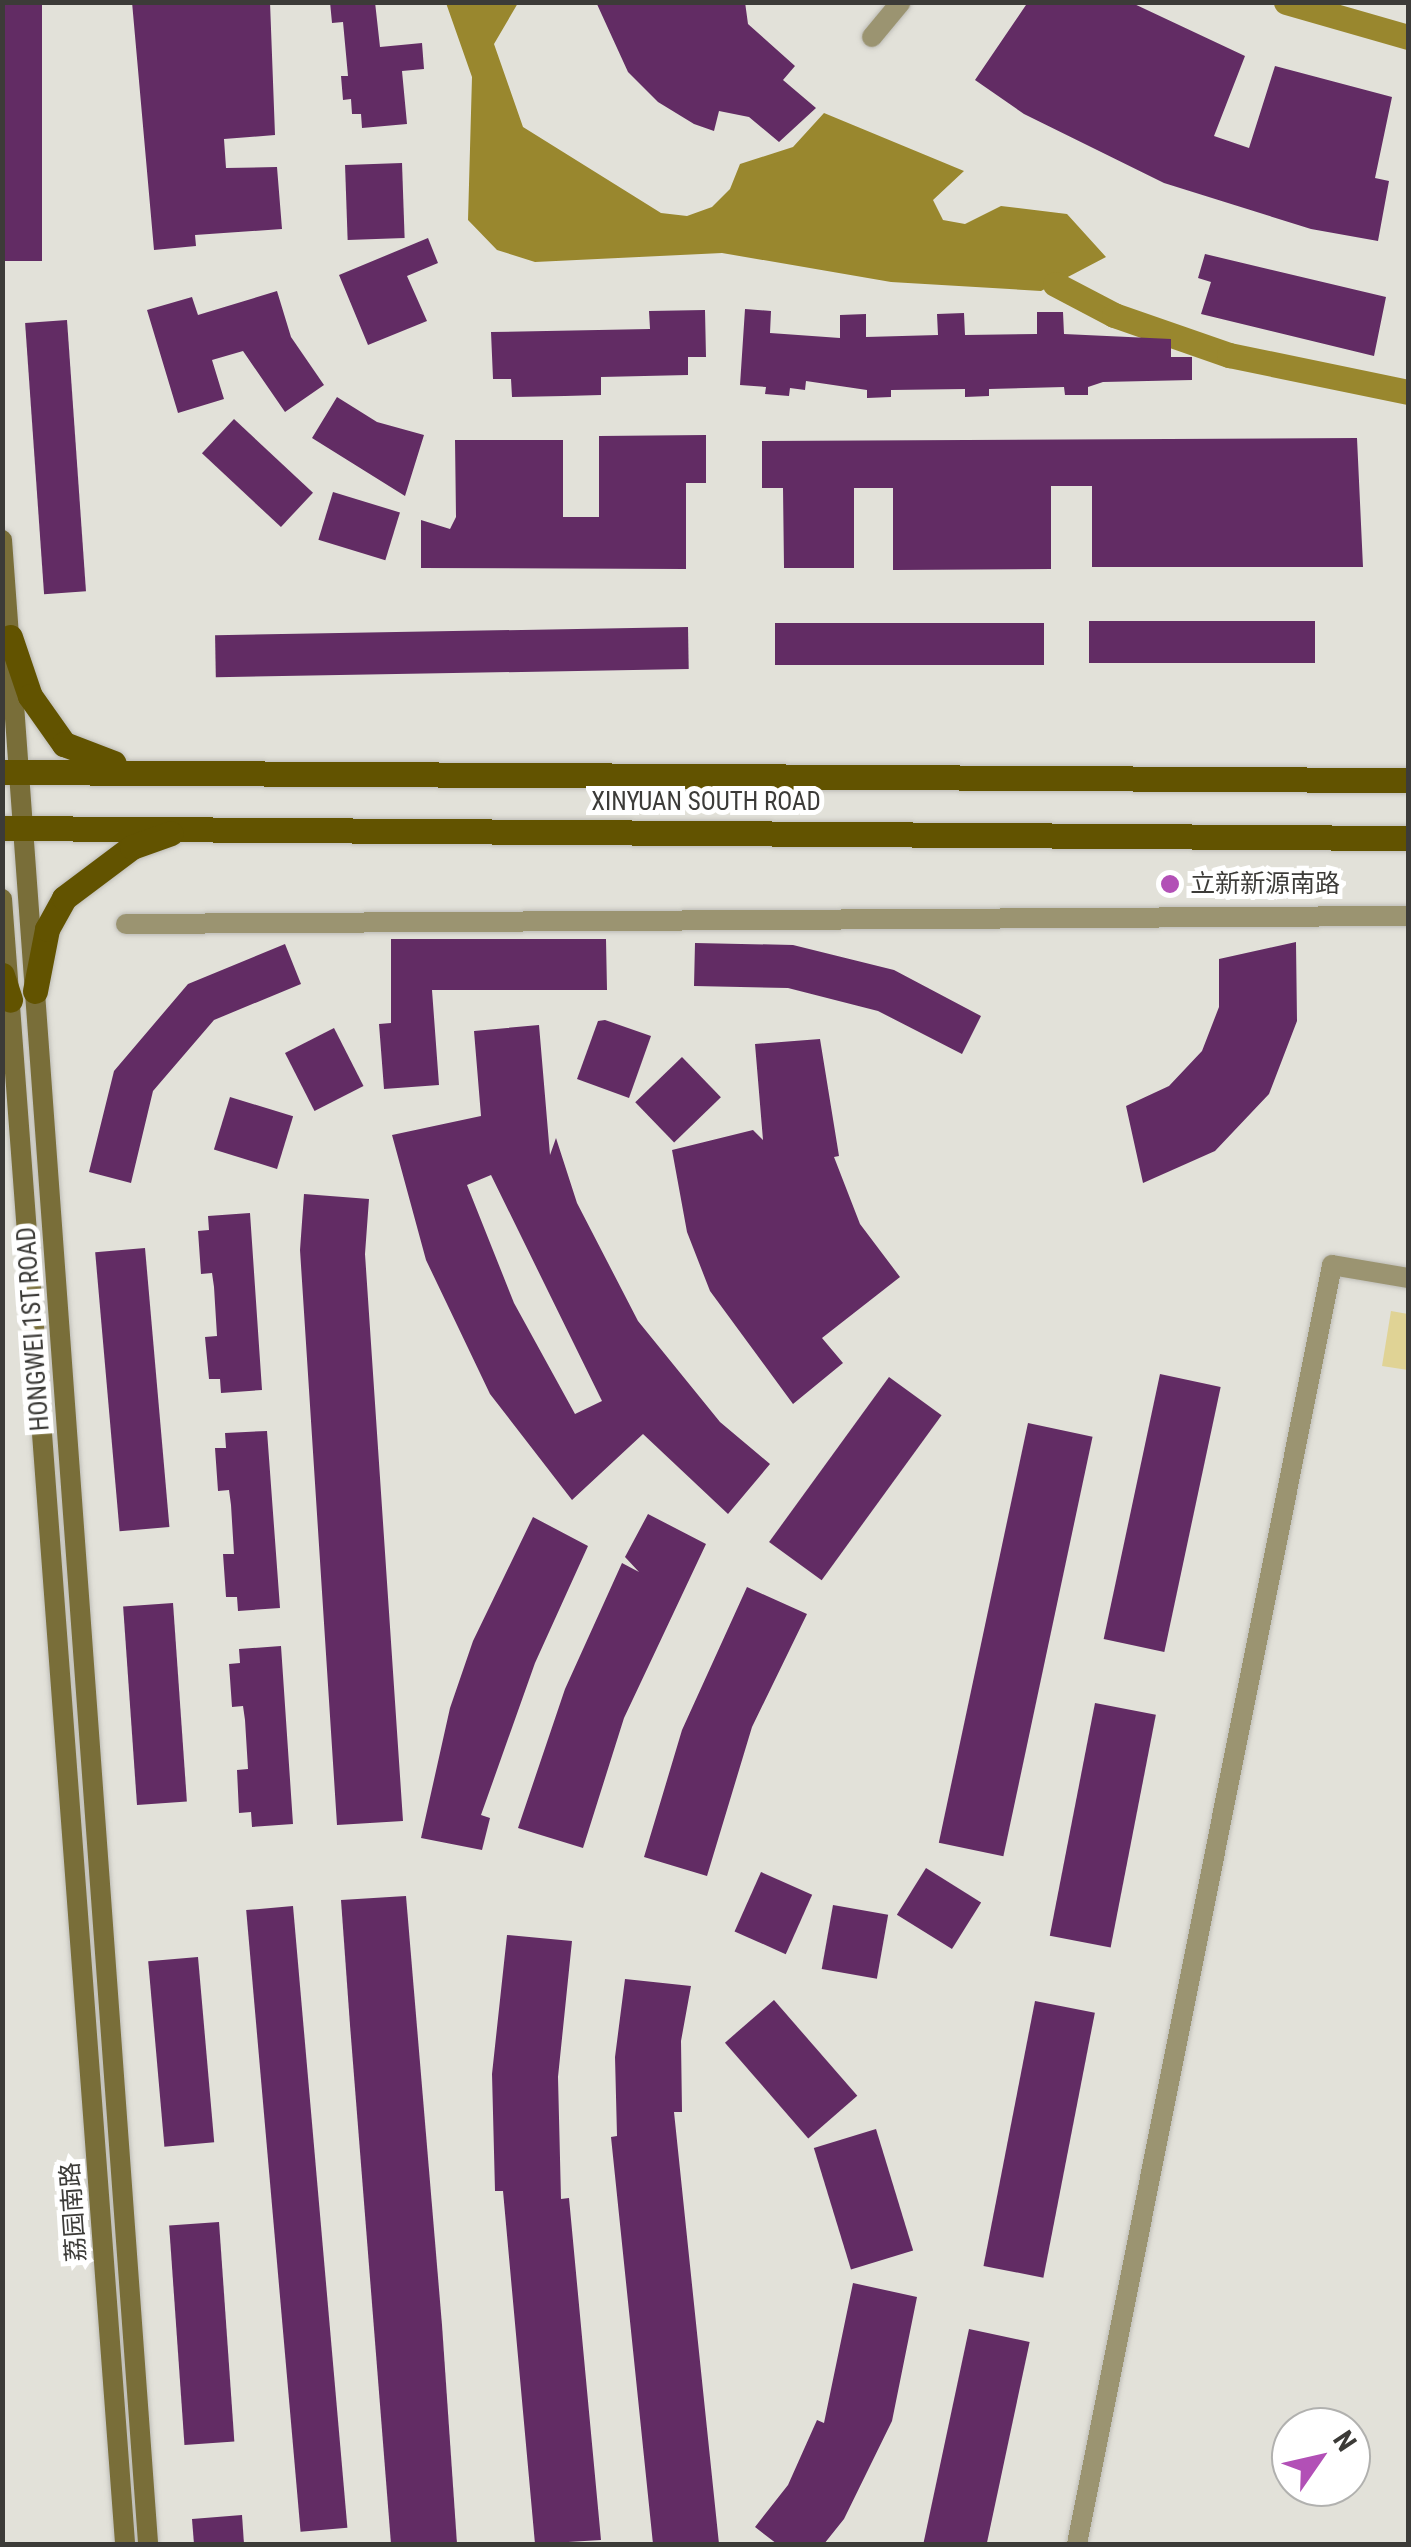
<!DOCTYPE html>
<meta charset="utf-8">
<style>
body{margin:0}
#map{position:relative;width:1411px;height:2547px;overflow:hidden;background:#e2e1d9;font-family:"Roboto Condensed","Noto Sans SC",sans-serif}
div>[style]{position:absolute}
.green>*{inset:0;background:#e0d395}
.water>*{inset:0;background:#99872e}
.canal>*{height:25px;margin:-12.5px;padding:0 12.5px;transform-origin:12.5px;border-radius:12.5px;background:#99872e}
.building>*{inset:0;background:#622c64;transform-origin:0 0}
.roads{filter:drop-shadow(0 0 2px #bdbcb6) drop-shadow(0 0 2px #bdbcb6)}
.street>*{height:20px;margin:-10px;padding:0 10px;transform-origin:10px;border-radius:10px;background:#9b9471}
.secondary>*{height:20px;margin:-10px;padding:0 10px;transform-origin:10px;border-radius:10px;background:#796e39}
.primary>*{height:25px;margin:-12.5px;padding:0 12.5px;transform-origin:12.5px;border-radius:12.5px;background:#625300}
.dots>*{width:28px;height:28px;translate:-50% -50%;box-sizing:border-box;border:5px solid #fff;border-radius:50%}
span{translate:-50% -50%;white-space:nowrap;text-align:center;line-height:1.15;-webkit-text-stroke:10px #fff;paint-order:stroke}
.street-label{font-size:25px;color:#3c3b38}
.poi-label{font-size:25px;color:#3c3b38}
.left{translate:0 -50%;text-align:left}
.frame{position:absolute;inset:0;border:5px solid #3c3b38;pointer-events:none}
.north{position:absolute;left:1271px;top:2407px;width:100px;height:100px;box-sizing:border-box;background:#fff;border:2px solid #b1b1af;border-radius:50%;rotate:56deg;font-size:28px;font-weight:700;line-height:40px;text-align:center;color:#3c3b38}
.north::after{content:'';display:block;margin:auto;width:35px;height:45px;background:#b250b6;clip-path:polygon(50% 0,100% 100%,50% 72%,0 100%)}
</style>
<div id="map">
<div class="green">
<i style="clip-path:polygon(1391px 1311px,1408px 1314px,1408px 1370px,1382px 1366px)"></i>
</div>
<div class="water">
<i style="clip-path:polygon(446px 3px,518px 3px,494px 44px,523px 127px,661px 213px,687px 216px,712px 207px,730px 189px,740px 164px,793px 147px,824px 113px,964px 171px,933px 200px,943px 220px,965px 224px,1001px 206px,1067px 214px,1106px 257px,1041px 291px,891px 282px,722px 253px,535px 262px,497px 250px,468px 220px,472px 77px)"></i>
</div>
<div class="canal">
<i style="left:1286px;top:2px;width:127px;rotate:16deg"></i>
<i style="left:1055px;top:284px;width:67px;rotate:27.7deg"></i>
<i style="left:1114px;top:315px;width:122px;rotate:19.2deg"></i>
<i style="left:1229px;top:355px;width:183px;rotate:11.7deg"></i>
</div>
<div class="building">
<i style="left:2px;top:2px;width:40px;height:259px"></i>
<i style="clip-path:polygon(132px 2px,270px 2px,275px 135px,224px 139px,226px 168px,277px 167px,282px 229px,195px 235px,196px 246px,154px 250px)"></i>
<i style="clip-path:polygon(330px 2px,375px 2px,380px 47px,422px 43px,424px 69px,402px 71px,407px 124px,362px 128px,361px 114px,352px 114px,351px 99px,343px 100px,341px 76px,348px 76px,343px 22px,332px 23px)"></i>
<i style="clip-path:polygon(596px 2px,745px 2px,748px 24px,795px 66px,783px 80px,816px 108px,779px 142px,749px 117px,719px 111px,714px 131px,694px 124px,658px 102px,628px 72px)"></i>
<i style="clip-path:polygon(1028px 2px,1130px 2px,1245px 56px,1214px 136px,1249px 148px,1275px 66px,1392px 97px,1375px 178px,1389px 181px,1378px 241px,1311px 229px,1164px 183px,1024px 114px,975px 80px)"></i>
<i style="left:402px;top:163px;width:75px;height:57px;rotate:88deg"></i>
<i style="clip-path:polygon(428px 238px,438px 263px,407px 276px,427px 321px,368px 345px,339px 275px)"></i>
<i style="clip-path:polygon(1205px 254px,1386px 297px,1374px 356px,1201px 314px,1211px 282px,1198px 278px)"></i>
<i style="clip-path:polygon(277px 291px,291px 337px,324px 385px,285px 412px,243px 351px,212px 360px,224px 399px,178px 413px,147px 310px,192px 297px,198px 315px)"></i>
<i style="clip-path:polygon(745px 309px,771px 311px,770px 333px,840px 338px,840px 315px,866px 314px,866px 337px,938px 335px,937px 314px,964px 313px,965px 335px,1037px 334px,1037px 312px,1063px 312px,1064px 334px,1171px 339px,1171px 357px,1192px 357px,1192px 380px,1103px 382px,1088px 387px,1088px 395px,1065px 395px,1064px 387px,989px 389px,989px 396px,965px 397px,965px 389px,891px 390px,891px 397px,867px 398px,867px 390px,806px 381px,805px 390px,790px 388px,789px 396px,765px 394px,766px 387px,740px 385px)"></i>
<i style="clip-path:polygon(705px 310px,706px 357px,688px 357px,688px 375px,601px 377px,601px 395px,565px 396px,512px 397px,511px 379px,493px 379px,491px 332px,650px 329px,649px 311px)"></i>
<i style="left:67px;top:320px;width:272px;height:42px;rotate:86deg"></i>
<i style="clip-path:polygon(337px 397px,377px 422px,424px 435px,405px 496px,312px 438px)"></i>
<i style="left:234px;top:419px;width:108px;height:47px;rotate:43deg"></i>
<i style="clip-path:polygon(706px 435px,706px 483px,686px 483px,686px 569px,421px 568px,421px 520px,450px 529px,456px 517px,455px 440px,563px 440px,563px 517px,599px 517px,599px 436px)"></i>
<i style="clip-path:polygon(1357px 438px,1363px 567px,1092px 567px,1092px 486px,1051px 486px,1051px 569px,893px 570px,893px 488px,854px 488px,854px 568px,784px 568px,783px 488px,762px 488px,762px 441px)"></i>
<i style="left:333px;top:492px;width:70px;height:50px;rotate:17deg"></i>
<i style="left:1315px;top:621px;width:42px;height:226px;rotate:90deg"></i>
<i style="left:1044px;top:623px;width:42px;height:269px;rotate:90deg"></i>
<i style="left:688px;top:627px;width:42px;height:473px;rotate:89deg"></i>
<i style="clip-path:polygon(391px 939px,606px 939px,607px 990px,432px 990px,439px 1085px,384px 1089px,379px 1024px,391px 1023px)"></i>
<i style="clip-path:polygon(1296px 942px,1297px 1021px,1269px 1094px,1215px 1151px,1143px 1183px,1126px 1106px,1169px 1086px,1202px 1051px,1219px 1007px,1219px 959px)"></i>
<i style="clip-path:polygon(695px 943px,793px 945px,894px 970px,981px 1016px,962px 1054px,878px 1011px,788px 988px,694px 986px)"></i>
<i style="clip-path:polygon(285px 944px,301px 984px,214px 1020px,153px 1091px,131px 1183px,89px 1172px,114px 1071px,188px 984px)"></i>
<i style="clip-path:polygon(605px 1020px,651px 1036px,629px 1098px,577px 1079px,598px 1021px)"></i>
<i style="clip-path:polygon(evenodd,539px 1025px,550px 1155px,556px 1138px,577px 1203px,638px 1321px,720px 1422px,770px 1464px,728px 1514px,643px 1434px,572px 1500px,490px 1394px,426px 1260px,392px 1135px,481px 1116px,474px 1031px,539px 1025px,491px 1175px,602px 1401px,575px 1414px,514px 1303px,467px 1185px,491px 1175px)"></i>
<i style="left:334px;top:1028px;width:65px;height:55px;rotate:63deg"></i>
<i style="clip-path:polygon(820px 1039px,839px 1156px,834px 1157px,860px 1224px,900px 1277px,822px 1338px,843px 1363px,793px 1404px,710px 1291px,687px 1232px,672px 1150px,753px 1130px,763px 1140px,755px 1044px)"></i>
<i style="left:682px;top:1057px;width:56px;height:65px;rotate:46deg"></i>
<i style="left:230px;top:1097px;width:66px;height:55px;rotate:17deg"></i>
<i style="clip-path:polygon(304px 1194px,369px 1199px,365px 1254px,403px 1821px,337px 1825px,300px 1250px)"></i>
<i style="clip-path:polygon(250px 1213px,262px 1390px,221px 1393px,220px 1379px,209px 1379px,205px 1337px,217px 1336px,214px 1287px,212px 1273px,201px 1274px,198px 1231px,209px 1230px,208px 1216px)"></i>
<i style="left:145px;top:1248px;width:280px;height:50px;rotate:85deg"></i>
<i style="left:1160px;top:1374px;width:62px;height:271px;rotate:12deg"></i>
<i style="left:889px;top:1377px;width:65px;height:204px;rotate:36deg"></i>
<i style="left:1028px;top:1423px;width:66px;height:429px;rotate:12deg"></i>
<i style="clip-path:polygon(267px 1431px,280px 1608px,238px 1611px,237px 1597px,226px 1597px,223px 1554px,234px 1554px,231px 1505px,229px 1490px,218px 1491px,215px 1448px,226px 1448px,225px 1433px)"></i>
<i style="clip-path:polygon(648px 1514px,706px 1544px,624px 1718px,583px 1848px,518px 1828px,565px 1689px,622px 1563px,639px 1572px,625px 1557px)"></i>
<i style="clip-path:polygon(533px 1517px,588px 1546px,535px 1663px,481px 1815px,490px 1818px,482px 1850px,421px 1838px,450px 1708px,473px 1641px)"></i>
<i style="clip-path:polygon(747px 1587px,807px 1614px,752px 1727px,707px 1876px,644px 1857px,682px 1730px)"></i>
<i style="left:173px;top:1603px;width:199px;height:50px;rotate:86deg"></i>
<i style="clip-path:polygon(281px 1646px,293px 1824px,252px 1827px,251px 1812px,239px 1813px,237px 1770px,248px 1769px,245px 1720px,243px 1706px,232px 1707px,229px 1664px,240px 1663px,239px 1649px)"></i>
<i style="left:1095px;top:1703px;width:62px;height:237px;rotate:11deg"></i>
<i style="left:926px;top:1868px;width:65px;height:55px;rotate:32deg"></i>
<i style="left:761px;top:1872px;width:56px;height:65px;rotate:24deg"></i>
<i style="clip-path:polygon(406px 1896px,442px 2325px,457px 2544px,391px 2544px,350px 2025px,341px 1900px)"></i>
<i style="left:833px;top:1905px;width:56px;height:65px;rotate:10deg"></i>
<i style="left:293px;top:1906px;width:624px;height:47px;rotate:85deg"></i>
<i style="clip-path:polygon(507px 1935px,572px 1941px,558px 2077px,561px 2199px,569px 2198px,601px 2540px,535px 2544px,503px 2191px,495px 2191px,492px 2074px)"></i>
<i style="left:198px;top:1957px;width:186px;height:50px;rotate:85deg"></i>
<i style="clip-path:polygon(625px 1979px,691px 1986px,681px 2041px,682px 2112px,674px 2112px,719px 2544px,653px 2544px,611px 2137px,617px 2136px,615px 2057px)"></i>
<i style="left:774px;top:2000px;width:127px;height:65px;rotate:49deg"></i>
<i style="left:1035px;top:2001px;width:61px;height:270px;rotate:11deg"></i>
<i style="left:876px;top:2129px;width:127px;height:65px;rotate:73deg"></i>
<i style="left:219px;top:2222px;width:220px;height:50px;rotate:86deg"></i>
<i style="clip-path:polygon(853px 2283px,917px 2297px,892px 2421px,844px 2519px,824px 2544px,777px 2544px,755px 2527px,788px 2485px,817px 2420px,824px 2423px)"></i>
<i style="left:969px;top:2329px;width:62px;height:219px;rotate:12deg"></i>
<i style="clip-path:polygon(242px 2515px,244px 2544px,194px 2544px,192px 2519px)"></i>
</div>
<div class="roads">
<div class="street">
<i style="left:872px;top:37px;width:45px;rotate:-50.4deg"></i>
<i style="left:126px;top:924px;width:1282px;rotate:-0.36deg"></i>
<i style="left:1077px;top:2544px;width:1304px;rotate:-78.72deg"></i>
<i style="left:1332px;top:1265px;width:77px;rotate:9.7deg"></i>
</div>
<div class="secondary">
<i style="left:2px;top:540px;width:2009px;rotate:85.83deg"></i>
<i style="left:2px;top:899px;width:1650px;rotate:85.72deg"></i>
</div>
<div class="primary">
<i style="left:10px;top:637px;width:62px;rotate:71.3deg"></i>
<i style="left:30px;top:696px;width:59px;rotate:54.7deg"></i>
<i style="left:64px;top:744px;width:53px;rotate:20.8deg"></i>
<i style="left:2px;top:772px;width:1406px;rotate:0.33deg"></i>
<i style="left:2px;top:828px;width:1406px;rotate:0.41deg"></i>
<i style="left:2px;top:975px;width:26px;rotate:72deg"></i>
<i style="left:35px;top:991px;width:63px;rotate:-79deg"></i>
<i style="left:47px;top:929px;width:35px;rotate:-61deg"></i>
<i style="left:64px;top:898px;width:85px;rotate:-36.9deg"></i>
<i style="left:132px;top:847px;width:41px;rotate:-19.7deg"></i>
</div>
</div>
<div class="dots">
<i style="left:1170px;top:884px;background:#b250b6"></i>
</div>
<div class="street-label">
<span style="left:706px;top:802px">XINYUAN SOUTH ROAD</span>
<span style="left:34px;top:1329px;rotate:-94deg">HONGWEI 1ST ROAD</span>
<span style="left:74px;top:2212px;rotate:-94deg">荔园南路</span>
</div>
<div class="poi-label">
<span class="left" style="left:1190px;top:884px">立新新源南路</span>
</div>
<div class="frame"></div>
<div class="north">N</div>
</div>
